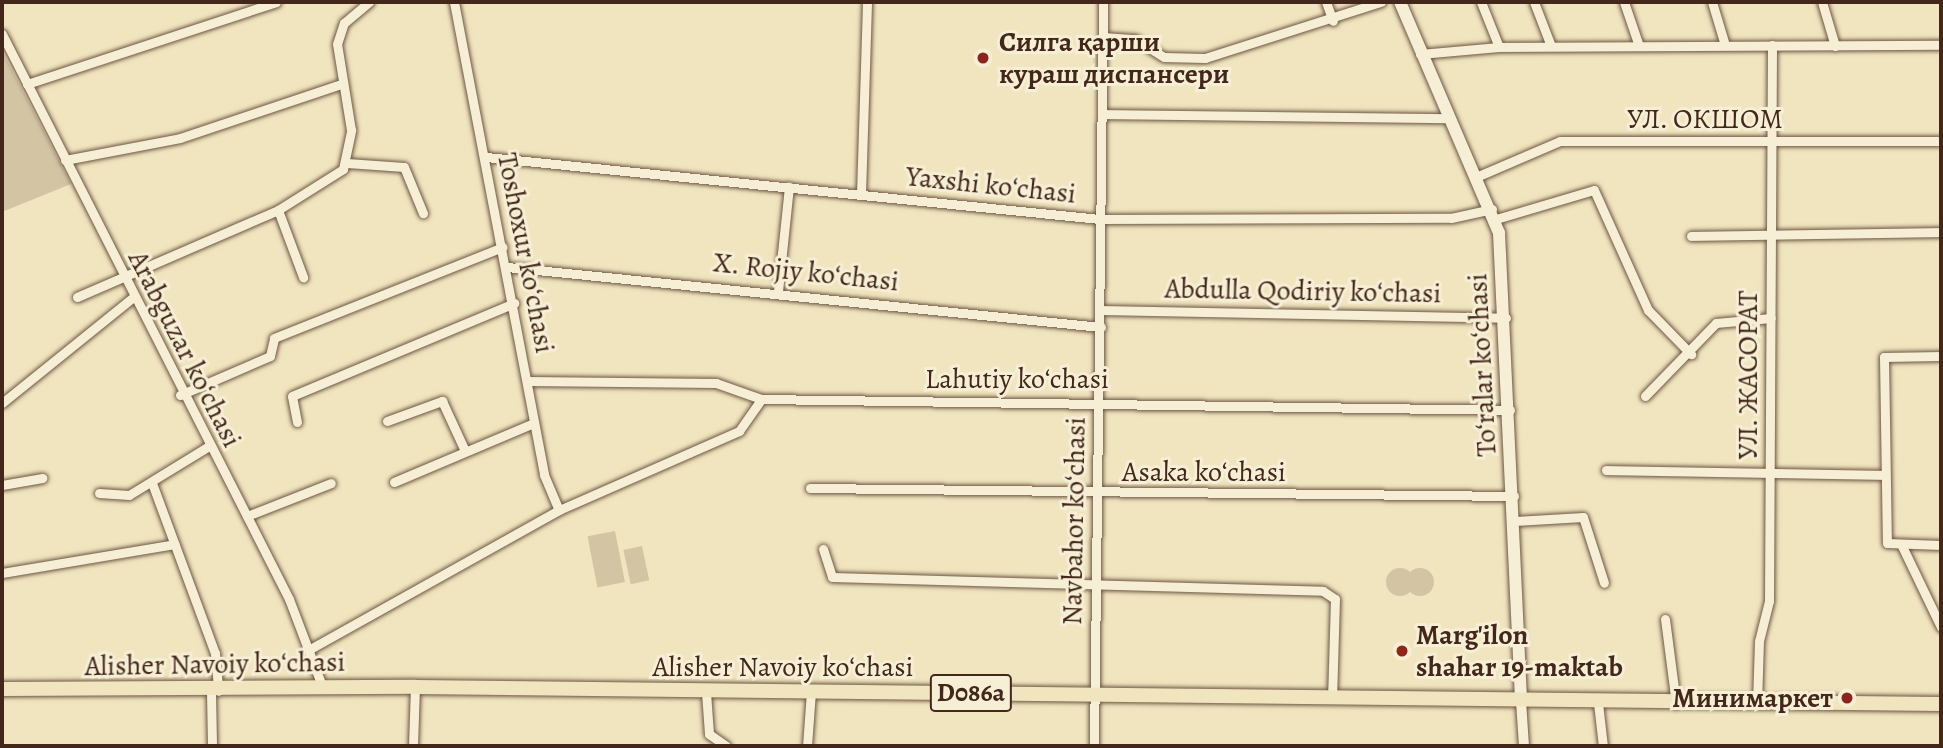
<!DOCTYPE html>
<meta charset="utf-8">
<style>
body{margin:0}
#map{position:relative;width:1943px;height:748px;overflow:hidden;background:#f1e5bf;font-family:Alegreya,serif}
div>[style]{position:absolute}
.green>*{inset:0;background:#d3c5a3;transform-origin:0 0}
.round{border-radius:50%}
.roads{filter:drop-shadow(0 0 2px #6e5643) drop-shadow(0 0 2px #6e5643)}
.minor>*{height:9px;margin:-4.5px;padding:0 4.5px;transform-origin:4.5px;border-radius:4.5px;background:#f6eed5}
.tertiary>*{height:10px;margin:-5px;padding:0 5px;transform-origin:5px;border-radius:5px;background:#f6eed5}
.secondary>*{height:12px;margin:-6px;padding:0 6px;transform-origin:6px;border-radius:6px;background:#f6eed5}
.primary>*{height:14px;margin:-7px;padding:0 7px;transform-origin:7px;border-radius:7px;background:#f1e5bf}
.dots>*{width:19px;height:19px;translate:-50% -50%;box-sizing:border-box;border:4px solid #f6eed5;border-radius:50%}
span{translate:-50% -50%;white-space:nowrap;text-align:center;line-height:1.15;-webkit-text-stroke:6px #f6eed5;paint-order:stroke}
.shield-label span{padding:2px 5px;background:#f6eed5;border:2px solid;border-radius:5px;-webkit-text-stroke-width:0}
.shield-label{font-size:26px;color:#42271a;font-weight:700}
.poi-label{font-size:28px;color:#42271a;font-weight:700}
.left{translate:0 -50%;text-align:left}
.right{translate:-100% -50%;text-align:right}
.street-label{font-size:28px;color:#42271a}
.frame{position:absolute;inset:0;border:4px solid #42271a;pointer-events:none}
</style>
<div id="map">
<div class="green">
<i style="clip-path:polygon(2px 51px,71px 184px,2px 212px)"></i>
<i style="left:615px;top:531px;width:52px;height:28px;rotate:79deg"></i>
<i style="left:642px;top:546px;width:35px;height:19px;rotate:78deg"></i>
<i class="round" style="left:1406px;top:568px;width:28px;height:28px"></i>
<i class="round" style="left:1386px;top:568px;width:28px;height:28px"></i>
</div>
<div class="roads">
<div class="minor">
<i style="left:454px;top:2px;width:481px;rotate:79.2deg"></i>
<i style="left:544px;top:475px;width:38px;rotate:67deg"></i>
<i style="left:1326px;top:2px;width:20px;rotate:70deg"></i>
<i style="left:1481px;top:2px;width:48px;rotate:68.2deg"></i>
<i style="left:1534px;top:2px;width:47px;rotate:68.9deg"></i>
<i style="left:1624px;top:2px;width:46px;rotate:71.2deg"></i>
<i style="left:1712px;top:2px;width:45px;rotate:73.2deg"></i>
<i style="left:1822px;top:2px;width:46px;rotate:73.5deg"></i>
<i style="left:2px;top:34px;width:634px;rotate:63.07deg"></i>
<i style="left:289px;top:599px;width:93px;rotate:69.2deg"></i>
<i style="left:1103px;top:37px;width:32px;rotate:4deg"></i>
<i style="left:1135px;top:39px;width:34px;rotate:32deg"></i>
<i style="left:1164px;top:57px;width:41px;rotate:1.4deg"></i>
<i style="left:1205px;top:58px;width:185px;rotate:-17.7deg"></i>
<i style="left:1420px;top:54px;width:79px;rotate:-5.1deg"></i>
<i style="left:1499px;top:47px;width:442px;rotate:-0.3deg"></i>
<i style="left:27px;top:84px;width:262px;rotate:-18.2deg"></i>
<i style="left:1102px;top:114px;width:344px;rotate:0.7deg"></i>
<i style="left:486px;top:157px;width:617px;rotate:5.77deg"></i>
<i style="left:1100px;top:219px;width:351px;rotate:-0.2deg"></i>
<i style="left:1451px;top:218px;width:42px;rotate:-12.4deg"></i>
<i style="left:65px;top:160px;width:117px;rotate:-10.8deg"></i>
<i style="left:180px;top:138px;width:170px;rotate:-18.5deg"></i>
<i style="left:347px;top:163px;width:57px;rotate:4deg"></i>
<i style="left:404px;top:167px;width:50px;rotate:67.6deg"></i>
<i style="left:1476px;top:177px;width:91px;rotate:-23.2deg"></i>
<i style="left:1560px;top:141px;width:381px"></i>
<i style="left:861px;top:194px;width:192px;rotate:-88.2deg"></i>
<i style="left:278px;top:210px;width:72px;rotate:69.5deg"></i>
<i style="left:1496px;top:219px;width:102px;rotate:-16.5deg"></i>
<i style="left:1594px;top:190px;width:132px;rotate:65.8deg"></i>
<i style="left:1648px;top:310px;width:62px;rotate:45.7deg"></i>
<i style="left:1691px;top:236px;width:250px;rotate:-0.9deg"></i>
<i style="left:507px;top:267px;width:597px;rotate:5.77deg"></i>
<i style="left:778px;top:291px;width:105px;rotate:-84deg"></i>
<i style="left:77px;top:297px;width:219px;rotate:-23.4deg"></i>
<i style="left:278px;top:210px;width:77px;rotate:-32.2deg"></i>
<i style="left:343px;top:169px;width:40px;rotate:-78deg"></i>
<i style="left:351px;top:130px;width:87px;rotate:-99.2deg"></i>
<i style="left:337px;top:44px;width:22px;rotate:-72deg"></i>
<i style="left:344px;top:23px;width:33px;rotate:-40deg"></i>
<i style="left:1100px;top:310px;width:406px;rotate:1.1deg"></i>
<i style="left:1941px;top:356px;width:57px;rotate:179deg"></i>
<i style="left:1884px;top:357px;width:186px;rotate:89.1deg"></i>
<i style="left:1887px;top:543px;width:54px;rotate:2.1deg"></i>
<i style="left:527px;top:381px;width:189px;rotate:0.6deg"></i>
<i style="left:716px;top:383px;width:48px;rotate:19.6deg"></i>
<i style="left:761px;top:399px;width:749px;rotate:0.84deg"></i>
<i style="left:180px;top:395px;width:98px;rotate:-23.4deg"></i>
<i style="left:270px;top:356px;width:18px;rotate:-77deg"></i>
<i style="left:274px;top:338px;width:246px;rotate:-21.7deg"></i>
<i style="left:1645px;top:396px;width:102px;rotate:-45.8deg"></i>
<i style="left:1716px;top:323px;width:55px;rotate:-5.2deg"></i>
<i style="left:2px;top:403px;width:166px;rotate:-38.9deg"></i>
<i style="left:387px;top:421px;width:59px;rotate:-20deg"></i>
<i style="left:442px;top:401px;width:55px;rotate:65.3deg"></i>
<i style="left:297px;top:422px;width:26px;rotate:-101deg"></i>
<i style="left:292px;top:396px;width:241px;rotate:-22.7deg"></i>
<i style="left:1606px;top:470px;width:279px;rotate:1deg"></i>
<i style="left:394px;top:482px;width:152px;rotate:-22.9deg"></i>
<i style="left:152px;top:483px;width:181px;rotate:69.7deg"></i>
<i style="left:215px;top:653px;width:38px;rotate:85deg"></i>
<i style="left:2px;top:485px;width:41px;rotate:-9.9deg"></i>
<i style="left:810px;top:488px;width:704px;rotate:0.65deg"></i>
<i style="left:99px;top:493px;width:30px;rotate:4deg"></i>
<i style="left:129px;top:495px;width:94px;rotate:-31.5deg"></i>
<i style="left:247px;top:516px;width:90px;rotate:-21.4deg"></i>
<i style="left:1515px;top:521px;width:68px;rotate:-3.4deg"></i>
<i style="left:1583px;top:517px;width:69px;rotate:72.3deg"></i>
<i style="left:1901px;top:544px;width:92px;rotate:64.3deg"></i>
<i style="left:823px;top:549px;width:29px;rotate:72deg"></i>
<i style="left:832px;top:577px;width:491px;rotate:1.6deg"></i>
<i style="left:1323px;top:591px;width:14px;rotate:34deg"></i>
<i style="left:1335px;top:599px;width:100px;rotate:91.7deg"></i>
<i style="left:2px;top:573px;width:175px;rotate:-9.5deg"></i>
<i style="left:1665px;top:619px;width:86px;rotate:82.6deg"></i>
<i style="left:312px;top:648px;width:283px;rotate:-29.2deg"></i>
<i style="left:559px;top:510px;width:197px;rotate:-23.7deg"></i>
<i style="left:739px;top:431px;width:39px;rotate:-55deg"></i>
<i style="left:211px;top:692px;width:54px;rotate:88.9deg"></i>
<i style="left:706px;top:692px;width:42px;rotate:85.9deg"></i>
<i style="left:709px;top:734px;width:21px;rotate:35deg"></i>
<i style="left:1598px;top:703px;width:43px;rotate:83.4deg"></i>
<i style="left:1757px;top:704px;width:63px;rotate:-88.2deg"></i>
<i style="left:1759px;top:641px;width:41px;rotate:-76deg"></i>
<i style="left:1769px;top:601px;width:556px;rotate:-89.69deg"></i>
<i style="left:413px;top:746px;width:59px;rotate:-88.1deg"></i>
<i style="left:807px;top:746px;width:54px;rotate:-85.8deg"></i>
<i style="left:1094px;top:746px;width:744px;rotate:-89.31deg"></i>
</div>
<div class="tertiary">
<i style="left:1521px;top:701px;width:45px;rotate:86.2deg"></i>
</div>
<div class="secondary">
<i style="left:1400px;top:2px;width:251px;rotate:66.8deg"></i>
<i style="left:1499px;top:233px;width:469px;rotate:87.3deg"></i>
</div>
<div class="primary">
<i style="left:2px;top:689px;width:413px;rotate:-0.3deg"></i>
<i style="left:415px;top:687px;width:1526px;rotate:0.64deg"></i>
</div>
</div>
<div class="dots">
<i style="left:983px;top:58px;background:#8f2418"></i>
<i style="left:1402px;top:651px;background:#8f2418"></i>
<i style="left:1847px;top:698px;background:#8f2418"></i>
</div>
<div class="shield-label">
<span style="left:971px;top:693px">D086a</span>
</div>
<div class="poi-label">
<span class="left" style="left:999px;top:58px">Силга қарши<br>кураш диспансери</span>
<span class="left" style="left:1416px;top:651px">Marg'ilon<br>shahar 19-maktab</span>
<span class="right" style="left:1833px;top:698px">Минимаркет</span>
</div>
<div class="street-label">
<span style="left:1705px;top:119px">УЛ. ОКШОМ</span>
<span style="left:991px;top:185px;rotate:6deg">Yaxshi koʻchasi</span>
<span style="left:526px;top:253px;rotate:79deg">Toshoxur koʻchasi</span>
<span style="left:806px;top:272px;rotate:6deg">X. Rojiy koʻchasi</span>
<span style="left:1303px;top:291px;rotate:1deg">Abdulla Qodiriy koʻchasi</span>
<span style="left:185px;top:349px;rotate:63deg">Arabguzar koʻchasi</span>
<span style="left:1482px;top:365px;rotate:-93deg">Toʻralar koʻchasi</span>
<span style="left:1748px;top:375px;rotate:-90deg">УЛ. ЖАСОРАТ</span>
<span style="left:1017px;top:379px">Lahutiy koʻchasi</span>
<span style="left:1204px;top:472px">Asaka koʻchasi</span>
<span style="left:1074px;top:521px;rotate:-89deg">Navbahor koʻchasi</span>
<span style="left:215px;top:664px;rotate:-1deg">Alisher Navoiy koʻchasi</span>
<span style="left:783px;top:667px">Alisher Navoiy koʻchasi</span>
</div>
<div class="frame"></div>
</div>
